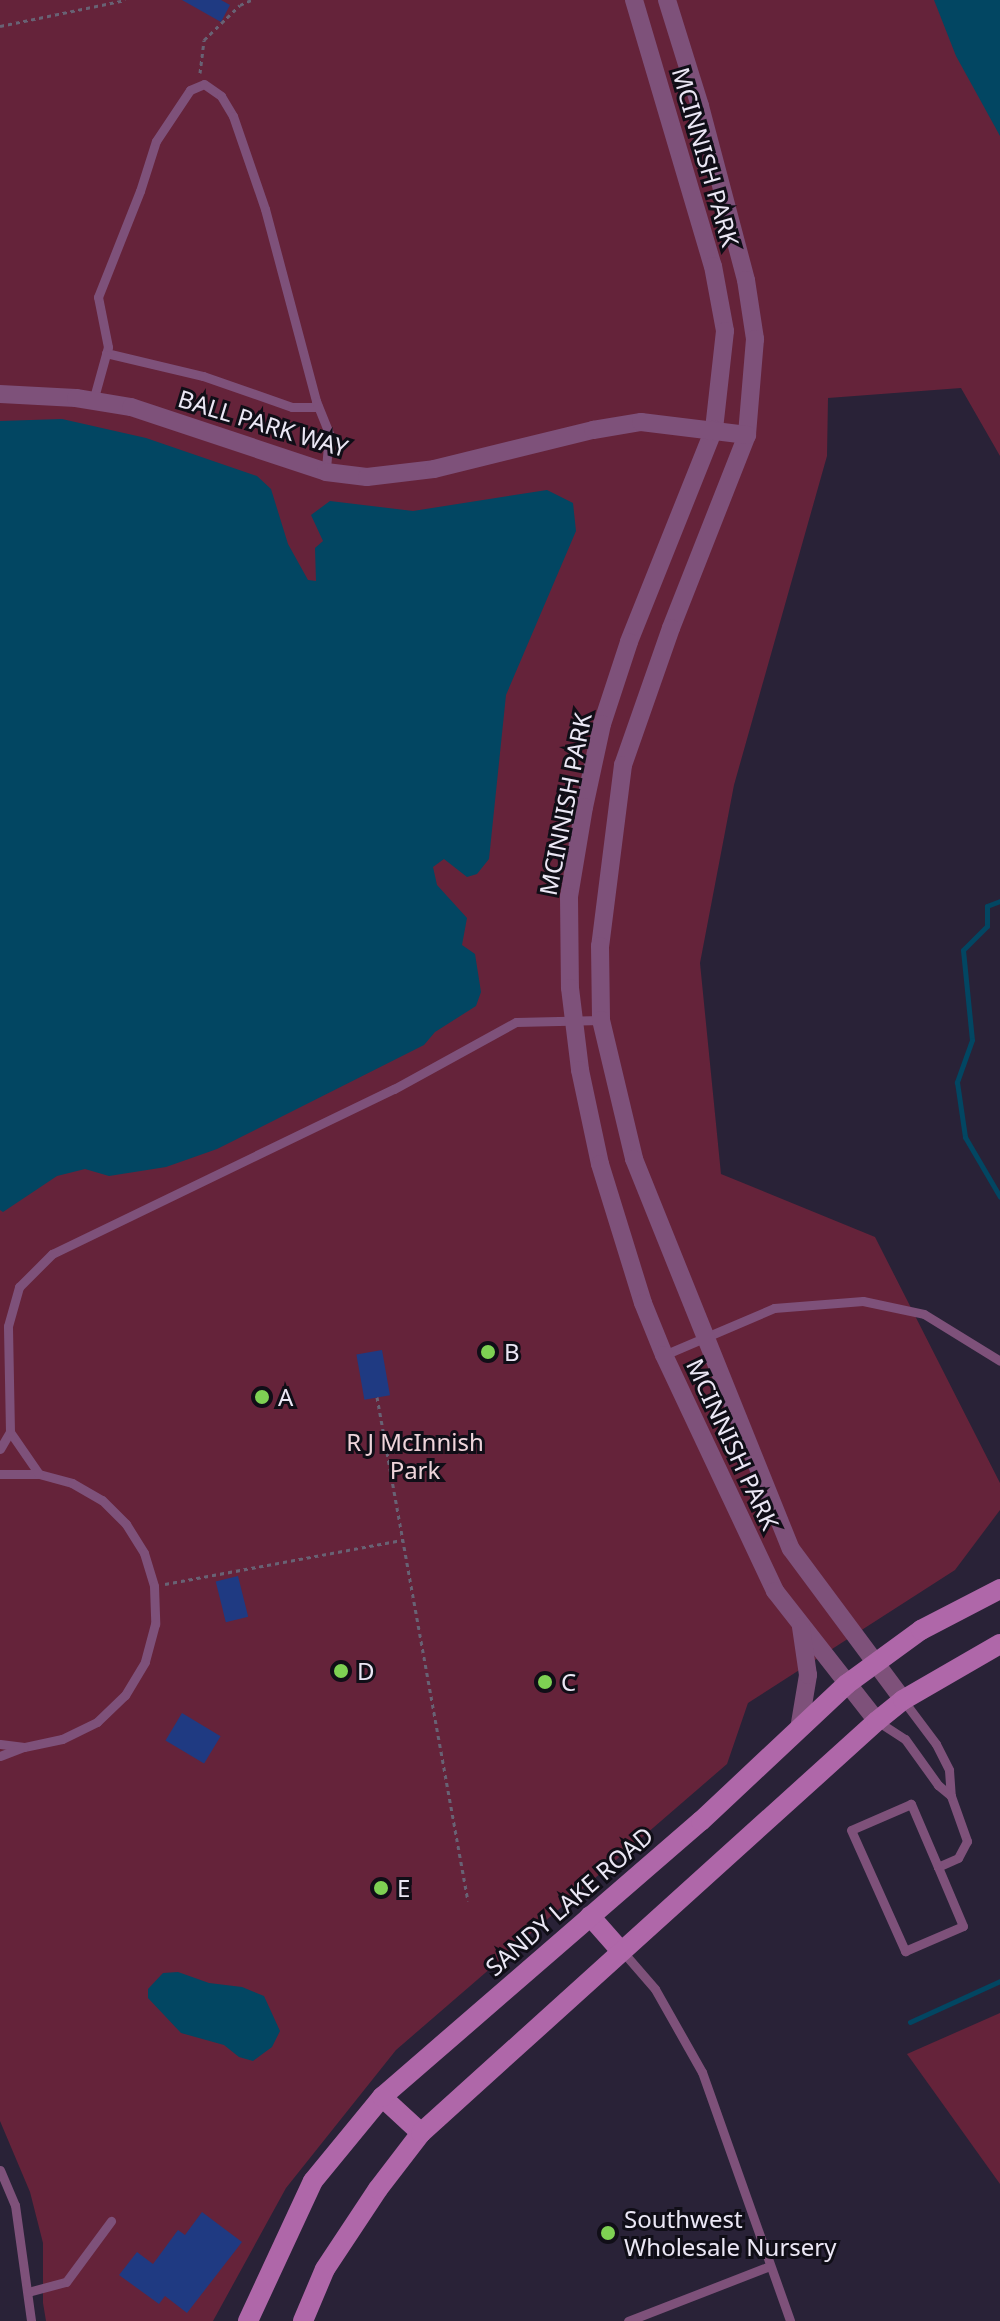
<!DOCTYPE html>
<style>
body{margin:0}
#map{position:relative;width:1000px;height:2321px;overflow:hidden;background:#292237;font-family:"Noto Sans",sans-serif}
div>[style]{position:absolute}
.green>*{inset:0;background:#65233a}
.water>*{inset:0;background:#024662}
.stream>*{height:5px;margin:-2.5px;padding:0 2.5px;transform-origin:2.5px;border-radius:2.5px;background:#024662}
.building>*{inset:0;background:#1f3a82;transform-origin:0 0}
.path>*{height:3px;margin-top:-1.5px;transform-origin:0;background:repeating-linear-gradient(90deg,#686274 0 4px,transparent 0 8px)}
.service>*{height:9px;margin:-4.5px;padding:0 4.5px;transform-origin:4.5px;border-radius:4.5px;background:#7e517a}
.minor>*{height:18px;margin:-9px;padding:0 9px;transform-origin:9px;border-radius:9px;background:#7e517a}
.secondary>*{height:20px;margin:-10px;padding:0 10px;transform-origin:10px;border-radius:10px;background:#af67a9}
.dots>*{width:22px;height:22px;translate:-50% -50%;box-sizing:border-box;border:4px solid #100e17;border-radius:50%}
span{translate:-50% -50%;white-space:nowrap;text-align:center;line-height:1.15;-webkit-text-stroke:6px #100e17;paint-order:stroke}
.street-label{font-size:24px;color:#ebe7f5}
.poi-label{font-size:24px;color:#ebe7f5}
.left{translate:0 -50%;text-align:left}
.park-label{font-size:24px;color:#efd4da}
</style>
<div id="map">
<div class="green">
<i style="clip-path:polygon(0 0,1000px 0,1000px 456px,961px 388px,828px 398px,827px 456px,734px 785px,700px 963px,721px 1174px,875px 1237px,1000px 1483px,1000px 1510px,955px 1570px,748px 1703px,727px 1764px,396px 2050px,286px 2188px,213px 2321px,46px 2321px,43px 2303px,43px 2243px,30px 2192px,0 2121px)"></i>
<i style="clip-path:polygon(1000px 2013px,1000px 2184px,907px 2054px)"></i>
</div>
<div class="water">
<i style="clip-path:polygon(934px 0,1000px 0,1000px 136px,956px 56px)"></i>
<i style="clip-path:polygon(62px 419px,146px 438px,257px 476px,271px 489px,288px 544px,308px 580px,316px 581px,315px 548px,323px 541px,311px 515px,330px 501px,413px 511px,547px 490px,573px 503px,576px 531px,506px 695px,489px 859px,477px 874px,467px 877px,444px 859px,433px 867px,437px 885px,467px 918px,462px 945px,475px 954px,481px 992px,476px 1006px,435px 1032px,424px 1045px,217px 1149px,166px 1167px,109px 1176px,85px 1169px,57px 1176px,3px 1212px,0 1210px,0 421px)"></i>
<i style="clip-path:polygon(178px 1972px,209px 1983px,242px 1987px,264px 1996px,280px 2031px,272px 2047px,253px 2061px,239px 2057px,224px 2045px,181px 2033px,148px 1998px,148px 1989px,163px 1973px)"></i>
</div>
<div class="stream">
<i style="left:1000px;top:901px;width:14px;rotate:159deg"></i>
<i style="left:987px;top:906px;width:20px;rotate:90deg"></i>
<i style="left:987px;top:926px;width:34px;rotate:135deg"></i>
<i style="left:963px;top:950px;width:90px;rotate:84.3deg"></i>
<i style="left:972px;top:1040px;width:45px;rotate:109.7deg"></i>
<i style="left:957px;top:1082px;width:56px;rotate:81.7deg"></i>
<i style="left:965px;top:1137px;width:69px;rotate:59.7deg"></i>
<i style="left:910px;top:2022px;width:99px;rotate:-24.5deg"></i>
</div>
<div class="building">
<i style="clip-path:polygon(182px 0,221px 0,230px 5px,221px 22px)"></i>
<i style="left:382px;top:1350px;width:46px;height:26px;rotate:80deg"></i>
<i style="left:238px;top:1576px;width:42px;height:23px;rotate:76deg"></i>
<i style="left:182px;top:1713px;width:45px;height:32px;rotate:31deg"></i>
<i style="clip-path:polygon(202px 2212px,242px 2242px,187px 2313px,165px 2296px,159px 2304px,119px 2275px,137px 2252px,153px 2264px,178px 2230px,185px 2235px)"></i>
</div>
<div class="path">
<i style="left:0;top:26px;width:128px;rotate:-11.7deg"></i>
<i style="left:200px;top:73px;width:33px;rotate:-83deg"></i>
<i style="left:204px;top:40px;width:50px;rotate:-44.2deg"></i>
<i style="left:240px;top:5px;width:12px;rotate:-24deg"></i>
<i style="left:377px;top:1397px;width:512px;rotate:79.77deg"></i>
<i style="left:165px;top:1584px;width:241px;rotate:-10.5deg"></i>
</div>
<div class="service">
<i style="left:106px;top:353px;width:100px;rotate:13.3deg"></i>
<i style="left:203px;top:376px;width:94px;rotate:19.2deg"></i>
<i style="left:292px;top:407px;width:26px"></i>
<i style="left:93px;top:401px;width:56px;rotate:-74.5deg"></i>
<i style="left:108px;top:347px;width:51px;rotate:-101.3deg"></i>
<i style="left:98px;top:297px;width:114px;rotate:-68.4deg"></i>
<i style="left:140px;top:191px;width:52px;rotate:-72.3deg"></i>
<i style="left:156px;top:141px;width:61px;rotate:-56.3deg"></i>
<i style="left:190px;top:90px;width:15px;rotate:-23deg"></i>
<i style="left:204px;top:84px;width:21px;rotate:35deg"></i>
<i style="left:221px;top:96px;width:23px;rotate:59deg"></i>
<i style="left:233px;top:116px;width:98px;rotate:71deg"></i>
<i style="left:265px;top:209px;width:199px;rotate:75.1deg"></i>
<i style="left:316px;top:401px;width:35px;rotate:68deg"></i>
<i style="left:329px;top:434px;width:38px;rotate:95deg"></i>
<i style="left:664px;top:1355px;width:120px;rotate:-23.1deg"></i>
<i style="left:774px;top:1308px;width:89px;rotate:-4.5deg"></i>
<i style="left:863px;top:1301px;width:62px;rotate:12deg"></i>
<i style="left:924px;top:1314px;width:89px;rotate:31.7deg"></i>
<i style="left:0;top:1449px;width:20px;rotate:-60deg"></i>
<i style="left:0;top:1474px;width:39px"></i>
<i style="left:39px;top:1474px;width:34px;rotate:15deg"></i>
<i style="left:72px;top:1483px;width:34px;rotate:30deg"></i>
<i style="left:102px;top:1500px;width:34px;rotate:45deg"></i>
<i style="left:126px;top:1524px;width:34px;rotate:58deg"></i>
<i style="left:144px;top:1553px;width:34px;rotate:73deg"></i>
<i style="left:154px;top:1586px;width:38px;rotate:88deg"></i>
<i style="left:155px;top:1624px;width:39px;rotate:105deg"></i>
<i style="left:145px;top:1662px;width:39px;rotate:121deg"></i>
<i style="left:125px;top:1695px;width:39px;rotate:136deg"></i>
<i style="left:97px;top:1722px;width:39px;rotate:154deg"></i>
<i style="left:62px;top:1739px;width:39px;rotate:168deg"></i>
<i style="left:24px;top:1747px;width:24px;rotate:-173deg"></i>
<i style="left:39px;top:1474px;width:51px;rotate:-124.6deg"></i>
<i style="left:10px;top:1432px;width:106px;rotate:-91.1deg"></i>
<i style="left:8px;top:1326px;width:41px;rotate:-74.2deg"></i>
<i style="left:19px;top:1287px;width:47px;rotate:-45deg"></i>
<i style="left:52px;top:1254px;width:380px;rotate:-25.8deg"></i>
<i style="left:394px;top:1089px;width:139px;rotate:-28.8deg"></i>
<i style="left:516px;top:1022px;width:85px;rotate:-1.3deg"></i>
<i style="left:903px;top:1700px;width:55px;rotate:53.1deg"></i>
<i style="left:936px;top:1744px;width:29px;rotate:63deg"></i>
<i style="left:949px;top:1770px;width:26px;rotate:86deg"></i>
<i style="left:951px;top:1796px;width:48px;rotate:70.4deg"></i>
<i style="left:967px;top:1841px;width:19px;rotate:118deg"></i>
<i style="left:958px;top:1858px;width:22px;rotate:156deg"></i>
<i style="left:938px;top:1867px;width:69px;rotate:-113.2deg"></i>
<i style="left:911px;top:1804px;width:65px;rotate:156.6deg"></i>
<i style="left:851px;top:1830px;width:133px;rotate:65.9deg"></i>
<i style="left:905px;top:1951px;width:63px;rotate:-23.3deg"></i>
<i style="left:963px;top:1926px;width:64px;rotate:-113deg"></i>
<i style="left:877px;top:1721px;width:33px;rotate:33deg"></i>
<i style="left:905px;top:1739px;width:57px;rotate:54.3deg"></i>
<i style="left:938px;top:1785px;width:17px;rotate:40deg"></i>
<i style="left:0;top:1756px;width:25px;rotate:-21deg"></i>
<i style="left:623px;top:1952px;width:49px;rotate:49.1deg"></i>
<i style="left:655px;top:1989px;width:95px;rotate:60.5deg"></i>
<i style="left:702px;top:2072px;width:264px;rotate:70.5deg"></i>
<i style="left:0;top:2170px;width:38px;rotate:67deg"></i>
<i style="left:15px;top:2205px;width:117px;rotate:82.1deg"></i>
<i style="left:28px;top:2292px;width:39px;rotate:-15deg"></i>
<i style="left:66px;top:2282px;width:76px;rotate:-53.6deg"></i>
<i style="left:628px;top:2321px;width:152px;rotate:-21.2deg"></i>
</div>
<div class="minor">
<i style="left:634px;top:0;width:277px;rotate:73.5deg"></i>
<i style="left:713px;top:266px;width:66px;rotate:79.5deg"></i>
<i style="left:725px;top:331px;width:99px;rotate:96.4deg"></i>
<i style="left:714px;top:429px;width:229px;rotate:111.8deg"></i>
<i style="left:629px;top:642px;width:86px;rotate:108.2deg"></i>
<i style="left:602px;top:724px;width:85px;rotate:102.2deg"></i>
<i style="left:584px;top:807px;width:91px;rotate:99.5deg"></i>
<i style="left:569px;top:897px;width:91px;rotate:89.4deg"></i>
<i style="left:570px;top:988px;width:83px;rotate:83deg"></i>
<i style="left:580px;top:1070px;width:96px;rotate:78deg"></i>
<i style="left:600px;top:1164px;width:145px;rotate:72.8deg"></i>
<i style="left:643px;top:1303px;width:56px;rotate:68deg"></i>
<i style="left:664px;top:1355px;width:261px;rotate:64.8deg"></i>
<i style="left:775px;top:1591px;width:165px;rotate:51.9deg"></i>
<i style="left:667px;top:0;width:111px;rotate:72.7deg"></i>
<i style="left:700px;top:106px;width:180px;rotate:75.2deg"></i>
<i style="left:746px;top:280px;width:60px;rotate:81.3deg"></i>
<i style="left:755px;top:339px;width:96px;rotate:94.8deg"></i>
<i style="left:747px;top:435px;width:207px;rotate:111.5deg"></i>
<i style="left:671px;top:628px;width:145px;rotate:109.3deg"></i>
<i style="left:623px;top:765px;width:182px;rotate:97.2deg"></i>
<i style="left:600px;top:946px;width:74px;rotate:89.2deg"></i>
<i style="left:601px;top:1020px;width:143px;rotate:76.6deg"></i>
<i style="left:634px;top:1159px;width:420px;rotate:68.1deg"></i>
<i style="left:791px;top:1549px;width:188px;rotate:53.4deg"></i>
<i style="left:0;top:394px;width:76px;rotate:3deg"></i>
<i style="left:76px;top:398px;width:56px;rotate:9.3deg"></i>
<i style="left:131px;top:407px;width:206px;rotate:18.4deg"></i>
<i style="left:326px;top:472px;width:41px;rotate:7deg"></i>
<i style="left:367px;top:477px;width:67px;rotate:-6.8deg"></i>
<i style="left:434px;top:469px;width:164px;rotate:-13.8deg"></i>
<i style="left:593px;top:430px;width:49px;rotate:-9.5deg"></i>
<i style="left:641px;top:422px;width:107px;rotate:7deg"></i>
<i style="left:799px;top:1729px;width:55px;rotate:-80.5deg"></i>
<i style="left:808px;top:1675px;width:49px;rotate:-98.3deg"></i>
</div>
<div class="secondary">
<i style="left:590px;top:1916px;width:45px;rotate:48.6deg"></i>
<i style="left:382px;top:2097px;width:53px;rotate:42.7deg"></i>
<i style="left:248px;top:2321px;width:154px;rotate:-65.1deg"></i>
<i style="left:313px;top:2181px;width:109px;rotate:-50.6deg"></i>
<i style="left:382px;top:2097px;width:422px;rotate:-40.9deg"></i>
<i style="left:701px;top:1821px;width:200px;rotate:-43.2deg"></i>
<i style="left:847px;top:1684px;width:92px;rotate:-36.1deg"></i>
<i style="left:921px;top:1630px;width:89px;rotate:-27.4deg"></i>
<i style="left:303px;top:2321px;width:56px;rotate:-67.1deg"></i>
<i style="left:325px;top:2269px;width:96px;rotate:-56.5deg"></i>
<i style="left:378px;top:2189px;width:71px;rotate:-52.5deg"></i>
<i style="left:421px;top:2133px;width:615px;rotate:-42.1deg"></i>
<i style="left:877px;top:1721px;width:33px;rotate:-39deg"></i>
<i style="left:903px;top:1700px;width:112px;rotate:-30deg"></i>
</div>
<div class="dots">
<i style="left:488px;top:1352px;background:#7ed153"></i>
<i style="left:262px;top:1397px;background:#7ed153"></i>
<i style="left:341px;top:1671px;background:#7ed153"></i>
<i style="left:545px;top:1682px;background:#7ed153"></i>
<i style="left:381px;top:1888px;background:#7ed153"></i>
<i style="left:608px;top:2233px;background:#7ed153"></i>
</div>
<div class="street-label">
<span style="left:706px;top:157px;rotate:74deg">MCINNISH PARK</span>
<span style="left:263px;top:423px;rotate:17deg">BALL PARK WAY</span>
<span style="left:565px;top:804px;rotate:-79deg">MCINNISH PARK</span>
<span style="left:733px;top:1444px;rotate:65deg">MCINNISH PARK</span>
<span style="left:569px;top:1901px;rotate:-41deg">SANDY LAKE ROAD</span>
</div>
<div class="poi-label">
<span class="left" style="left:504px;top:1352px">B</span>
<span class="left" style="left:278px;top:1397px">A</span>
<span class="left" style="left:357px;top:1671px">D</span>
<span class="left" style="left:561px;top:1682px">C</span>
<span class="left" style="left:397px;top:1888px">E</span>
<span class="left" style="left:624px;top:2233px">Southwest<br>Wholesale Nursery</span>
</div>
<div class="park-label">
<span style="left:415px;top:1456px">R J McInnish<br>Park</span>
</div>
</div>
